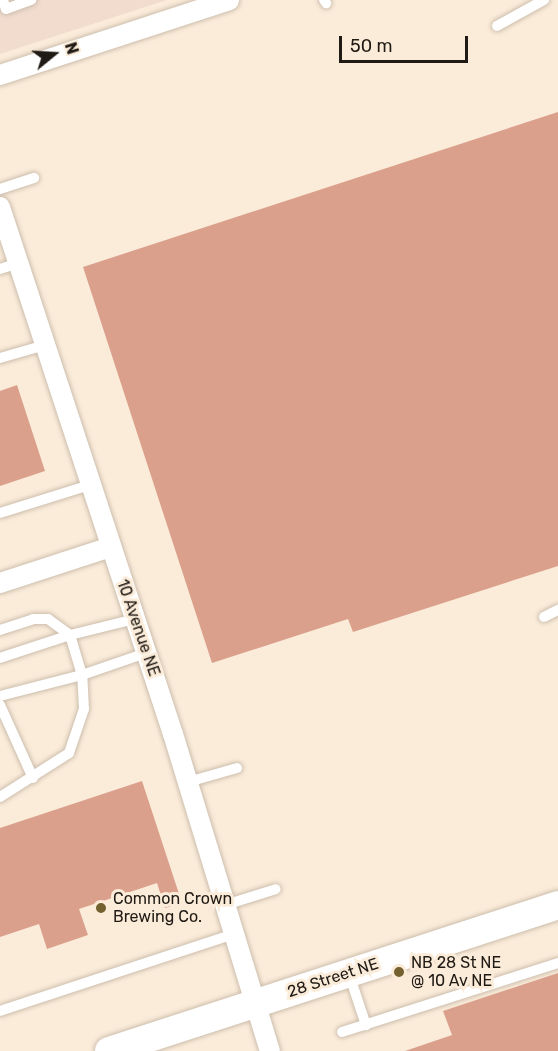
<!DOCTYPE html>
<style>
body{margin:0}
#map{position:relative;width:558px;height:1051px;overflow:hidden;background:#fbecda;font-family:Rubik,sans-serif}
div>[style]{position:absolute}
.commercial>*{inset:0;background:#f1dcce}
.building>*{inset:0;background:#daa08b}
.roads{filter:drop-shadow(0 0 2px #cdbead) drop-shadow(0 0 2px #cdbead)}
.lane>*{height:10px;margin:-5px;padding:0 5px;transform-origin:5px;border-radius:5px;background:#fff}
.street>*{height:20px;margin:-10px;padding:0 10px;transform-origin:10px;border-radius:10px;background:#fff}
.secondary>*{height:28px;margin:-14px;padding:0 14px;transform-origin:14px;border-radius:14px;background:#fff}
.dots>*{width:16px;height:16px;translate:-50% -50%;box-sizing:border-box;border:3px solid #fbecda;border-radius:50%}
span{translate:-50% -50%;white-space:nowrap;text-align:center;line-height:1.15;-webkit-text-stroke:6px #fbecda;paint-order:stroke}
.street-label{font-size:16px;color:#201a14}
.poi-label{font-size:16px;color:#201a14}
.left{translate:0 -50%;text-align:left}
.north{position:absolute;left:24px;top:24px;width:60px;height:60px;-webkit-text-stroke:4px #fbecda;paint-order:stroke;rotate:72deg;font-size:16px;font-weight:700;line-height:24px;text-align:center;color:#201a14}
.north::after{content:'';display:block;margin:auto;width:21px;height:27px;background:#201a14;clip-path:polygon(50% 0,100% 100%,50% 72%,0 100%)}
.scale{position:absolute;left:339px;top:36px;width:129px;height:27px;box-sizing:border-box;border:3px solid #201a14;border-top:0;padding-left:8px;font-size:18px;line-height:21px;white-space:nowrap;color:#201a14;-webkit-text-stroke:4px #fbecda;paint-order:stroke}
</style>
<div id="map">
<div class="commercial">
<i style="clip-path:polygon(0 0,167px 0,0 54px)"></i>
</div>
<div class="building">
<i style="clip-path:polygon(558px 112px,558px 566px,353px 632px,348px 619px,212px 663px,83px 267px)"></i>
<i style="clip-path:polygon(17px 385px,45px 471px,0 486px,0 391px)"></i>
<i style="clip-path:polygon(142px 781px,182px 903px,165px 908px,157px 883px,79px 909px,88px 935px,47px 949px,39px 924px,0 937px,0 828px)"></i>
<i style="clip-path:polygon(558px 973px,558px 1051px,405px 1051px,452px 1035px,443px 1011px)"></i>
</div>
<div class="roads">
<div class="lane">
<i style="left:3px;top:0;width:9px;rotate:72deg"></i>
<i style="left:6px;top:9px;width:27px;rotate:-20deg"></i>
<i style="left:324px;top:0;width:4px;rotate:56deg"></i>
<i style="left:497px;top:26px;width:54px;rotate:-29deg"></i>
<i style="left:0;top:189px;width:36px;rotate:-18deg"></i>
<i style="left:0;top:269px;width:19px;rotate:-18deg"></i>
<i style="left:0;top:358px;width:47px;rotate:-16.1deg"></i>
<i style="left:0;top:513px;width:94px;rotate:-17.3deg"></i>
<i style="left:544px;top:617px;width:16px;rotate:-27deg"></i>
<i style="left:0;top:630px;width:35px;rotate:-18deg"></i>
<i style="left:33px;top:619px;width:15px"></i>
<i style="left:48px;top:619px;width:27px;rotate:36deg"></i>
<i style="left:70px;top:635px;width:74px;rotate:161.8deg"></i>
<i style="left:0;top:696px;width:85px;rotate:-14.4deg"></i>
<i style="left:82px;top:675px;width:42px;rotate:-106.7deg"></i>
<i style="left:70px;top:635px;width:67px;rotate:-13.8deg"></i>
<i style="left:0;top:705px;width:80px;rotate:65.7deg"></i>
<i style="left:188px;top:782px;width:51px;rotate:-15.9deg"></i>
<i style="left:0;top:797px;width:82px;rotate:-32.5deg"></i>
<i style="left:69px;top:753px;width:46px;rotate:-71.2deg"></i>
<i style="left:84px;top:709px;width:34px;rotate:-93deg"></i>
<i style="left:82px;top:675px;width:68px;rotate:-19deg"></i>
<i style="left:225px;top:905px;width:53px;rotate:-17.4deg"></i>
<i style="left:349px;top:974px;width:54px;rotate:71.6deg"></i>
<i style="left:0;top:1011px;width:246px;rotate:-18.2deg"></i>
<i style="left:342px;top:1032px;width:227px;rotate:-17.7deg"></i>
</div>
<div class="street">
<i style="left:0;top:75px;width:241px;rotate:-18.1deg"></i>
<i style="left:0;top:207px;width:555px;rotate:71.83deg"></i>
<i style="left:173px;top:734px;width:332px;rotate:73deg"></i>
<i style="left:0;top:583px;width:117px;rotate:-18deg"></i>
</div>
<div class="secondary">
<i style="left:109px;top:1051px;width:472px;rotate:-18deg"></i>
</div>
</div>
<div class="dots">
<i style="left:101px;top:908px;background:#74612f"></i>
<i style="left:399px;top:972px;background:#74612f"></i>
</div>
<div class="street-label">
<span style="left:138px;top:628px;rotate:71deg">10 Avenue NE</span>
<span style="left:333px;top:978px;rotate:-18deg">28 Street NE</span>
</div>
<div class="poi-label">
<span class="left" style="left:113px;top:908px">Common Crown<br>Brewing Co.</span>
<span class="left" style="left:411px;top:972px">NB 28 St NE<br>@ 10 Av NE</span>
</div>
<div class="north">N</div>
<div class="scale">50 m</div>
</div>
